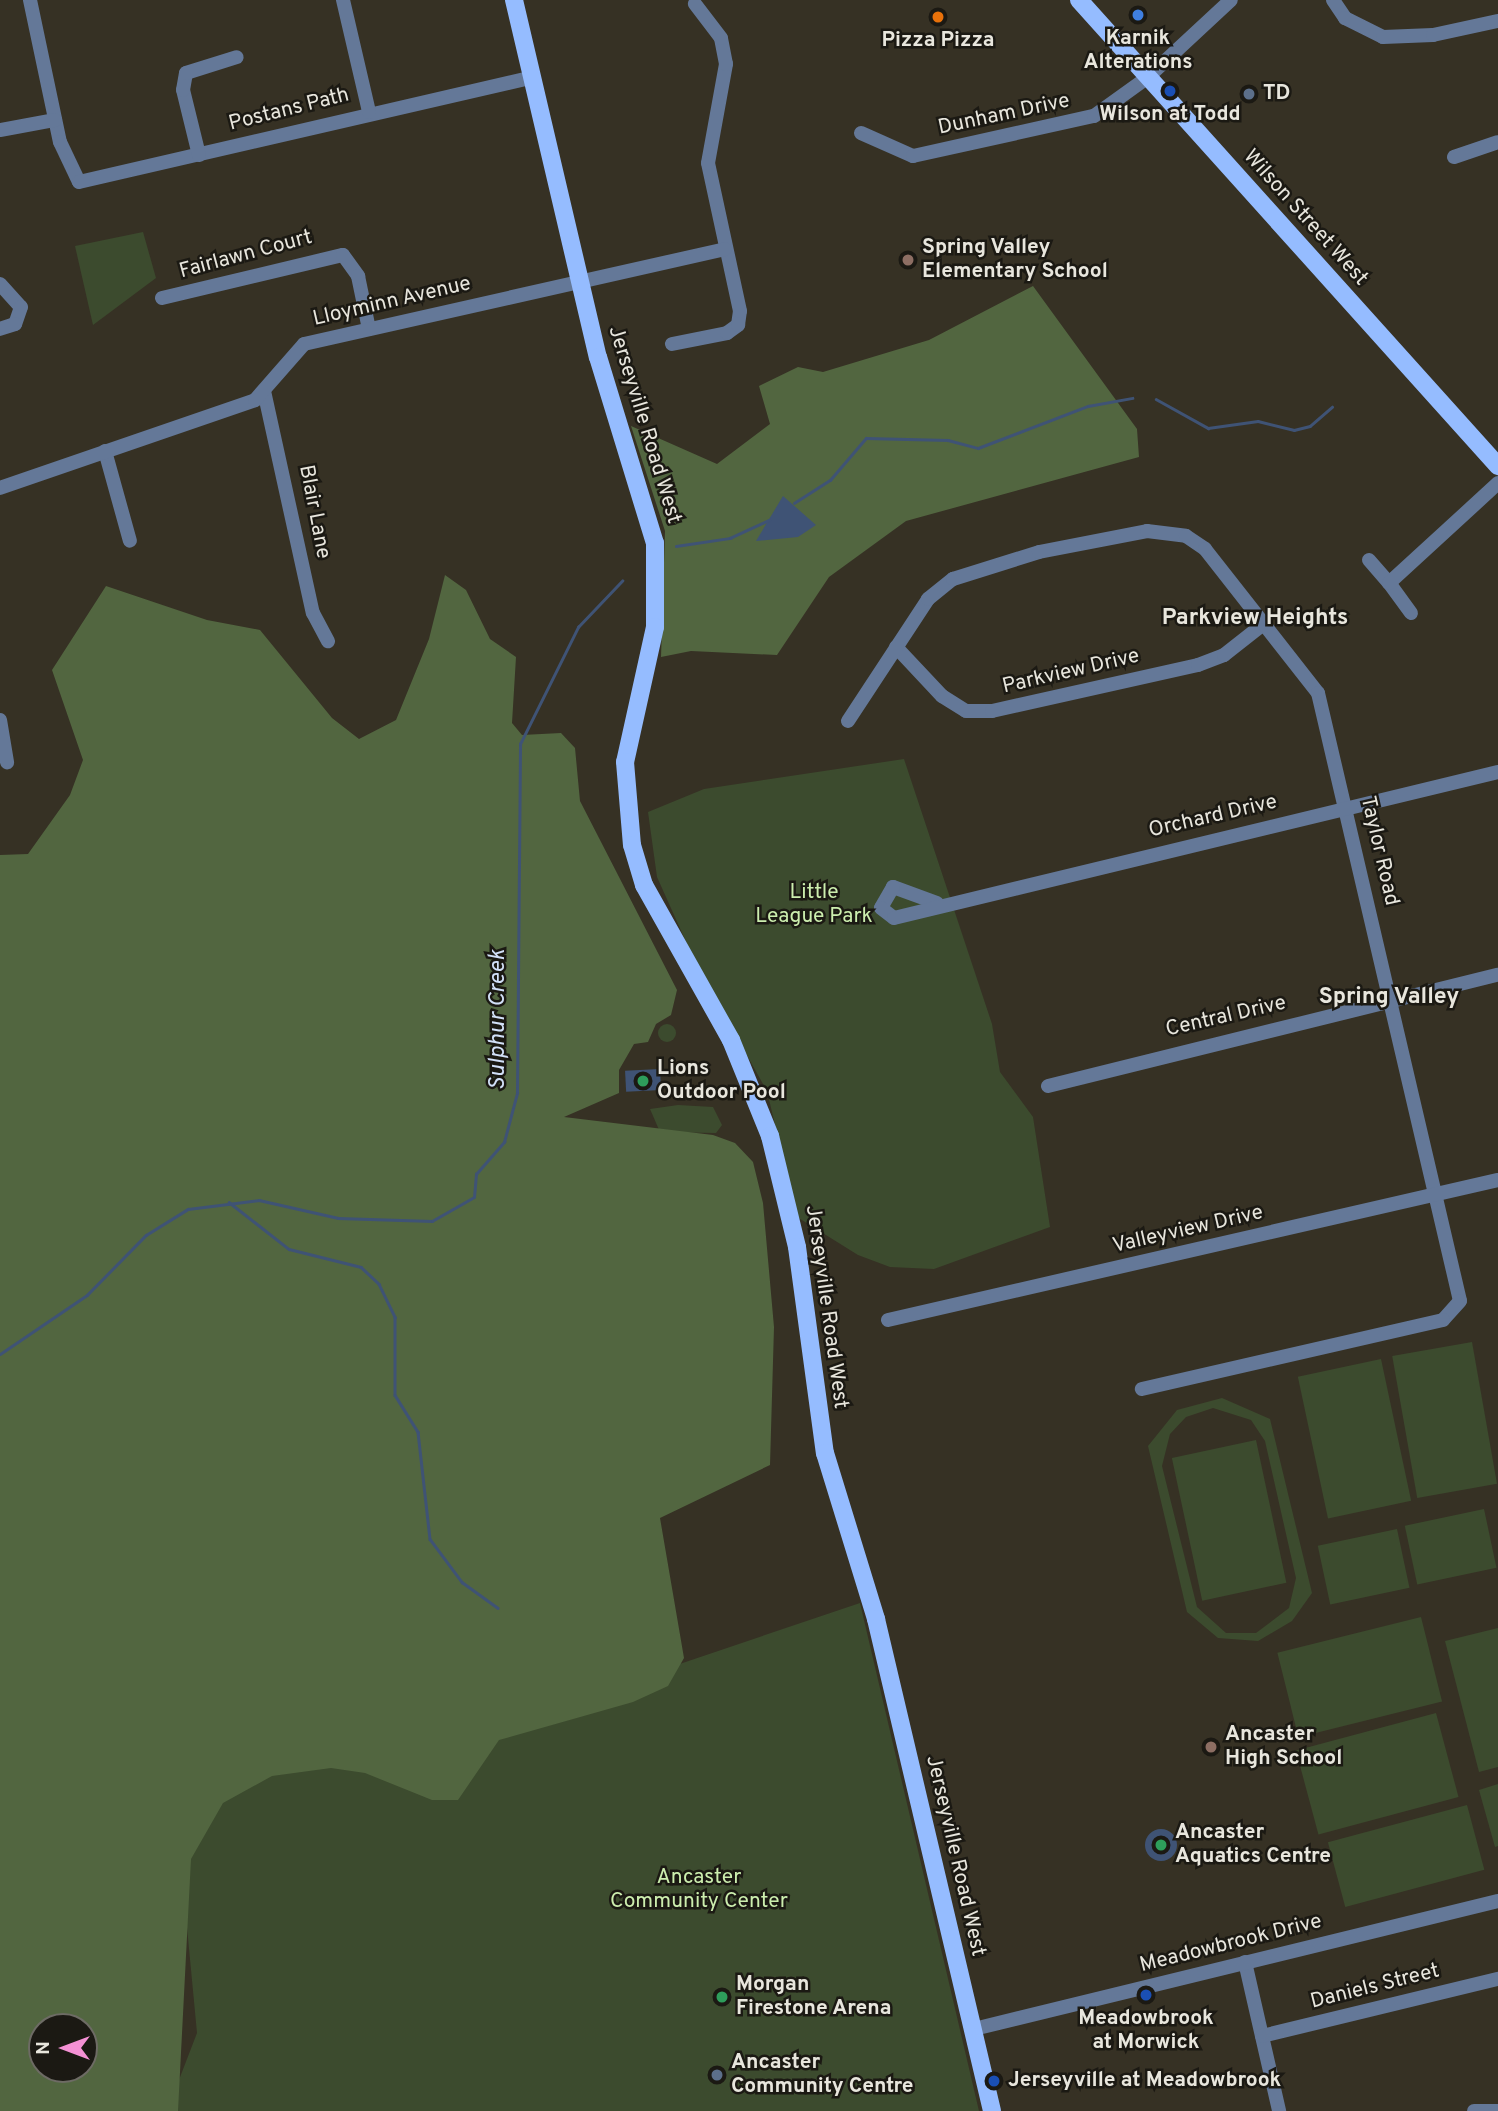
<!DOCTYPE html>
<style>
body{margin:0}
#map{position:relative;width:1498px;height:2111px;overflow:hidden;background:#363124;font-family:Overpass,sans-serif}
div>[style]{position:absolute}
.green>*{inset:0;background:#3c4b2e;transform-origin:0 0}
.round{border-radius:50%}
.forest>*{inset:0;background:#526640}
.water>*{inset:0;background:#3f5375;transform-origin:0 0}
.stream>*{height:2.5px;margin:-1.25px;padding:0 1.25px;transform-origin:1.25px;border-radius:1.25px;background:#3f5375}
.minor>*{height:14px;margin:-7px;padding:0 7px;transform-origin:7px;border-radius:7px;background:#647898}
.major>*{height:18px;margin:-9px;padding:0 9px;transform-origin:9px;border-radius:9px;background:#95bcff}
.dots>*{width:19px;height:19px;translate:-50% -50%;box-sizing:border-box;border:4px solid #1b1913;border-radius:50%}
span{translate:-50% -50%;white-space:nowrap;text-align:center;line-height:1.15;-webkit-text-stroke:5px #1b1913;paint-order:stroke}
.poi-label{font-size:21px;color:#e8e6dd;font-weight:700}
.left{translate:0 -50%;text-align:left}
.street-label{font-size:21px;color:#e8e6dd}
.park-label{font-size:21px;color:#cceeae}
.neighbourhood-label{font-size:23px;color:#e8e6dd;font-weight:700}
.water-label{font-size:23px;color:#d2e0f8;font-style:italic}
.north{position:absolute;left:28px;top:2013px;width:70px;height:70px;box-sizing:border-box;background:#1b1913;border:2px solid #6d6b64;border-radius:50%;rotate:270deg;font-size:19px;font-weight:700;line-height:28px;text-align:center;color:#e8e6dd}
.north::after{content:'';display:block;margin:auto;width:24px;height:32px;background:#f491d4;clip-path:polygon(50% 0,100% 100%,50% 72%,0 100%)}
</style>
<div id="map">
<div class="green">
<i style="clip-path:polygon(143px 232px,156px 278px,93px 325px,75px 246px)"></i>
<i style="clip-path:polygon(904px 759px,992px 1024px,1000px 1072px,1033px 1117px,1050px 1227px,934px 1269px,890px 1267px,858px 1255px,797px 1217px,767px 1091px,696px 964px,657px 877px,648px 812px,704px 789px)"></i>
<i class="round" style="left:658px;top:1024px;width:18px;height:18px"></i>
<i style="clip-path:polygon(678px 1105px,713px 1107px,722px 1125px,716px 1133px,660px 1132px,650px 1109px)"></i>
<i style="left:1472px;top:1342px;width:144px;height:81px;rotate:80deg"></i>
<i style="left:1381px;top:1359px;width:145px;height:85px;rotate:78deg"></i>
<i style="clip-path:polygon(evenodd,1222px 1398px,1270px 1419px,1312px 1593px,1292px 1621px,1258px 1641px,1218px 1638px,1187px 1612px,1148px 1446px,1177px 1410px,1222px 1398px,1213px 1408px,1251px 1420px,1265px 1441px,1296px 1578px,1289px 1608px,1256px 1633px,1226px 1633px,1197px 1607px,1162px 1466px,1170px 1434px,1186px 1417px,1213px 1408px)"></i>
<i style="left:1256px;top:1440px;width:146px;height:86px;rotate:78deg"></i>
<i style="left:1484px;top:1509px;width:60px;height:81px;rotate:78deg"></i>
<i style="left:1397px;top:1529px;width:60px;height:81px;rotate:78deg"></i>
<i style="clip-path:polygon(860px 1603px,979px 2111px,167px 2111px,197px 2033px,174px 1790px,502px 1724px)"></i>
<i style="left:1421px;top:1617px;width:87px;height:148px;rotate:76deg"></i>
<i style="clip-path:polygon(1498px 1628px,1498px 1767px,1479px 1772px,1445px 1641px)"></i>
<i style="left:1436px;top:1713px;width:87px;height:145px;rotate:75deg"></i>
<i style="clip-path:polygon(1498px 1784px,1498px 1846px,1495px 1847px,1479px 1790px)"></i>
<i style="left:1467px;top:1805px;width:67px;height:144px;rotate:75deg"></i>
</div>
<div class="forest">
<i style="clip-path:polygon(1033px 286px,1137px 429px,1139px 457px,906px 521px,829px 577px,777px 655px,691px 651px,661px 657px,665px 531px,631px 426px,717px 464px,770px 424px,759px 386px,798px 367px,823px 372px,929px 340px)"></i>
<i style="clip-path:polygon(evenodd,445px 575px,466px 590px,490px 639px,516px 657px,512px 723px,522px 735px,561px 733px,575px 748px,580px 801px,677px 990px,671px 1015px,656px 1024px,648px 1042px,634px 1044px,619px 1070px,619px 1093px,564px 1117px,713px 1135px,735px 1143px,753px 1162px,763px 1203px,774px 1327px,770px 1465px,660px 1518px,684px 1658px,668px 1686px,633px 1702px,499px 1740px,458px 1800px,432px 1800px,365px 1773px,331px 1768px,272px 1776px,223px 1803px,191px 1859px,178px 2111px,0 2111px,0 855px,28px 854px,70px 795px,83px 760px,52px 670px,106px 586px,207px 620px,260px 630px,332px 718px,359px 739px,396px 720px,429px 639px,445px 575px,42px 2027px,84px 2027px,84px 2069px,42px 2069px,42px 2027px)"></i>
</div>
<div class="water">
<i style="clip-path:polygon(783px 496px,816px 525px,798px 537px,756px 541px)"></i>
<i style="left:660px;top:1069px;width:21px;height:35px;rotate:87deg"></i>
<i class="round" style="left:1145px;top:1829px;width:32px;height:32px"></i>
</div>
<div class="stream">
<i style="left:1156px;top:399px;width:60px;rotate:29.1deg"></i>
<i style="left:1208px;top:428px;width:50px;rotate:-8deg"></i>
<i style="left:1258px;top:421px;width:37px;rotate:14deg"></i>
<i style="left:1294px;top:430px;width:16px;rotate:-14deg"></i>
<i style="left:1310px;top:426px;width:29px;rotate:-41deg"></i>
<i style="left:794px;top:503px;width:43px;rotate:-32.6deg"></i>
<i style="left:830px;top:480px;width:55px;rotate:-49.4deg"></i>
<i style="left:866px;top:438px;width:82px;rotate:1.4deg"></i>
<i style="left:948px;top:440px;width:31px;rotate:15deg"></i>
<i style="left:978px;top:448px;width:118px;rotate:-20.9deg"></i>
<i style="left:1088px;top:406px;width:45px;rotate:-10.3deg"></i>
<i style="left:676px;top:546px;width:55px;rotate:-8.4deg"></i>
<i style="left:730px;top:538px;width:43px;rotate:-24.8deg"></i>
<i style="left:229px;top:1202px;width:76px;rotate:38.1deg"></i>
<i style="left:289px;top:1249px;width:74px;rotate:14deg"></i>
<i style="left:361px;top:1267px;width:25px;rotate:43deg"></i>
<i style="left:379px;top:1284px;width:37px;rotate:64deg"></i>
<i style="left:395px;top:1317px;width:78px;rotate:90deg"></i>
<i style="left:395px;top:1395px;width:44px;rotate:58.1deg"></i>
<i style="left:418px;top:1432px;width:108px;rotate:83.6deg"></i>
<i style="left:430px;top:1539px;width:54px;rotate:53.3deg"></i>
<i style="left:462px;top:1582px;width:44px;rotate:35.8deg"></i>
<i style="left:0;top:1354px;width:105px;rotate:-34.1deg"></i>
<i style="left:87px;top:1295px;width:84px;rotate:-45.5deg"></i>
<i style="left:146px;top:1235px;width:49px;rotate:-31.8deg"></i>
<i style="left:188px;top:1209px;width:72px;rotate:-7.2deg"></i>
<i style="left:259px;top:1200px;width:81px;rotate:12.8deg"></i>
<i style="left:338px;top:1218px;width:94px;rotate:1.8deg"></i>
<i style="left:432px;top:1221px;width:48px;rotate:-29.7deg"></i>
<i style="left:474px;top:1197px;width:23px;rotate:-85deg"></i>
<i style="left:476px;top:1174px;width:43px;rotate:-48.8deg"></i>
<i style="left:504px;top:1142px;width:51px;rotate:-75.1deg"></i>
<i style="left:517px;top:1093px;width:349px;rotate:-89.5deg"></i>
<i style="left:520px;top:744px;width:131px;rotate:-63.6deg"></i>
<i style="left:578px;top:627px;width:64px;rotate:-46.3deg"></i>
</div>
<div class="minor">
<i style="left:30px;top:0;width:145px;rotate:78.1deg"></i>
<i style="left:60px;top:142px;width:44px;rotate:64.6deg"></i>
<i style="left:79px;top:182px;width:464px;rotate:-13deg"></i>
<i style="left:343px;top:0;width:115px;rotate:76.9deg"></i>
<i style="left:1333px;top:0;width:22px;rotate:56deg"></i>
<i style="left:1345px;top:18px;width:42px;rotate:26.6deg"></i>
<i style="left:1383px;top:37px;width:50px;rotate:-2.3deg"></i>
<i style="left:1433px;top:35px;width:66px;rotate:-12.2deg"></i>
<i style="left:0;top:130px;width:56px;rotate:-10.3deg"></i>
<i style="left:861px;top:133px;width:57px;rotate:23.9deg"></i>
<i style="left:913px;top:156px;width:185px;rotate:-12.5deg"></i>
<i style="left:1094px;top:116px;width:67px;rotate:-35.8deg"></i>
<i style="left:1148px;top:77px;width:113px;rotate:-42.9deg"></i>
<i style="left:199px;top:155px;width:67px;rotate:-103.8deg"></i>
<i style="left:183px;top:90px;width:17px;rotate:-80deg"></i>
<i style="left:186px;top:73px;width:53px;rotate:-17.4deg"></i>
<i style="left:1454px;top:157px;width:46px;rotate:-18.8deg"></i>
<i style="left:0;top:284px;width:31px;rotate:48deg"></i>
<i style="left:21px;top:307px;width:18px;rotate:109deg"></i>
<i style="left:15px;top:324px;width:16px;rotate:162deg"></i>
<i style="left:162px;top:298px;width:186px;rotate:-13.4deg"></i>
<i style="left:343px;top:255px;width:26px;rotate:54deg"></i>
<i style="left:358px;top:276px;width:54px;rotate:78.3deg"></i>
<i style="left:672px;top:344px;width:56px;rotate:-11.3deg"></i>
<i style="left:727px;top:333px;width:14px;rotate:-36deg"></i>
<i style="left:738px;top:325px;width:14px;rotate:-82deg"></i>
<i style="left:740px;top:311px;width:151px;rotate:-102.2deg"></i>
<i style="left:708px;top:163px;width:101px;rotate:-79.7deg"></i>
<i style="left:726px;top:64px;width:26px;rotate:-101deg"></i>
<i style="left:721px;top:38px;width:43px;rotate:-127.4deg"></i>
<i style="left:264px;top:391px;width:227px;rotate:77.6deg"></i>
<i style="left:313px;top:613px;width:32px;rotate:62deg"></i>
<i style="left:105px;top:451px;width:93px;rotate:74.5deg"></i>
<i style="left:0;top:488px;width:270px;rotate:-19deg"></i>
<i style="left:255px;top:400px;width:74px;rotate:-48.8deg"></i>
<i style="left:304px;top:344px;width:431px;rotate:-12.7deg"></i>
<i style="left:1369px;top:560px;width:30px;rotate:49deg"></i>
<i style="left:1411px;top:613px;width:37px;rotate:-126deg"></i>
<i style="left:1389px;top:583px;width:148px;rotate:-42.5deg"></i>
<i style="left:896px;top:647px;width:67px;rotate:46.8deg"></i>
<i style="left:942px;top:696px;width:28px;rotate:32deg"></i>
<i style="left:966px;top:711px;width:26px"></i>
<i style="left:992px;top:711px;width:211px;rotate:-12.6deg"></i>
<i style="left:1198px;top:665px;width:28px;rotate:-21deg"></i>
<i style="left:1224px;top:655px;width:53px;rotate:-38.2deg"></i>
<i style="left:0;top:720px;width:43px;rotate:80.5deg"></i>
<i style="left:848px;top:721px;width:146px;rotate:-56.7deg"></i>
<i style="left:928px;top:599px;width:32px;rotate:-39deg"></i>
<i style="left:953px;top:579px;width:90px;rotate:-17.4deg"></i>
<i style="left:1039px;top:552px;width:110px;rotate:-11deg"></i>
<i style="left:1147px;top:531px;width:39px;rotate:7deg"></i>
<i style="left:1186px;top:536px;width:23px;rotate:34deg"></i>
<i style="left:1205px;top:549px;width:183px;rotate:51.9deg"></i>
<i style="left:1318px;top:693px;width:624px;rotate:76.85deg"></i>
<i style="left:1460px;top:1301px;width:25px;rotate:132deg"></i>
<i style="left:1443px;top:1320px;width:309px;rotate:167.1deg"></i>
<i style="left:937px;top:903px;width:47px;rotate:-160deg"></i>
<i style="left:893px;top:887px;width:24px;rotate:120deg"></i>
<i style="left:881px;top:908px;width:16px;rotate:38deg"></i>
<i style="left:894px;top:918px;width:621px;rotate:-13.59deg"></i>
<i style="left:1048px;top:1086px;width:463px;rotate:-13.9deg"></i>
<i style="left:888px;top:1320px;width:626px;rotate:-12.93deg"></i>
<i style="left:1245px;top:1962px;width:153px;rotate:77.1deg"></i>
<i style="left:974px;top:2029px;width:539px;rotate:-13.73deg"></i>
<i style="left:1262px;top:2036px;width:243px;rotate:-13.6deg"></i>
<i style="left:1474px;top:2111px;width:24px"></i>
</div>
<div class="major">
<i style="left:514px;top:0;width:367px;rotate:76.8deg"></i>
<i style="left:598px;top:357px;width:195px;rotate:73deg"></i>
<i style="left:655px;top:543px;width:84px;rotate:90deg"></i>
<i style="left:655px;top:627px;width:138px;rotate:102.5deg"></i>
<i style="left:625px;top:762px;width:83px;rotate:85.2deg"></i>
<i style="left:632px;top:845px;width:42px;rotate:73.3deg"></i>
<i style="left:644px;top:885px;width:178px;rotate:60.7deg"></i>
<i style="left:731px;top:1040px;width:104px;rotate:67.9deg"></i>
<i style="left:770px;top:1136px;width:114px;rotate:76.3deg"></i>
<i style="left:797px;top:1247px;width:208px;rotate:82.3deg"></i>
<i style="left:825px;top:1453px;width:174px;rotate:72.9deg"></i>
<i style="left:876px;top:1619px;width:505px;rotate:76.73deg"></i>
<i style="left:1079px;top:0;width:627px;rotate:48.04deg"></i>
</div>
<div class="dots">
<i style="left:1138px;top:15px;background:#3f7fe0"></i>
<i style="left:938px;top:17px;background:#e8710a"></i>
<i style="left:1170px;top:91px;background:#1a4fb4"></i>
<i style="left:1249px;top:94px;background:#5c6f8a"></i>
<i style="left:908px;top:260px;background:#8d6e63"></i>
<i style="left:643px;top:1081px;background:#2e9e5b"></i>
<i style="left:1211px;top:1747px;background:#8d6e63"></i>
<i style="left:1161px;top:1845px;background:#2e9e5b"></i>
<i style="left:1146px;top:1995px;background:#1a4fb4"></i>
<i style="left:722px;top:1997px;background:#2e9e5b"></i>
<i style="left:717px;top:2075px;background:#5c6f8a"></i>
<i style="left:994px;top:2081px;background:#1a4fb4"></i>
</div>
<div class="poi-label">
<span style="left:1138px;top:51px">Karnik<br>Alterations</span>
<span style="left:938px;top:41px">Pizza Pizza</span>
<span class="left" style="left:1263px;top:94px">TD</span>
<span style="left:1170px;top:115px">Wilson at Todd</span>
<span class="left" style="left:922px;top:260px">Spring Valley<br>Elementary School</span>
<span class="left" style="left:657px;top:1081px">Lions<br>Outdoor Pool</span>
<span class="left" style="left:1225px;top:1747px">Ancaster<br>High School</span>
<span class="left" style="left:1175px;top:1845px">Ancaster<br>Aquatics Centre</span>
<span class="left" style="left:736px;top:1997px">Morgan<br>Firestone Arena</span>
<span style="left:1146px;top:2031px">Meadowbrook<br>at Morwick</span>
<span class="left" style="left:731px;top:2075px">Ancaster<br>Community Centre</span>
<span class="left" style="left:1008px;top:2081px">Jerseyville at Meadowbrook</span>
</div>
<div class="street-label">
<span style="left:289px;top:110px;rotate:-14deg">Postans Path</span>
<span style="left:1004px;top:115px;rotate:-12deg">Dunham Drive</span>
<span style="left:1305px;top:218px;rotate:48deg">Wilson Street West</span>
<span style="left:246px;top:255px;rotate:-15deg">Fairlawn Court</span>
<span style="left:392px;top:302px;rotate:-13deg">Lloyminn Avenue</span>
<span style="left:644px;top:425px;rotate:73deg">Jerseyville Road West</span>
<span style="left:314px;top:512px;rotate:79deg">Blair Lane</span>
<span style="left:1071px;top:672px;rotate:-13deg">Parkview Drive</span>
<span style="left:1213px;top:817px;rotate:-13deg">Orchard Drive</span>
<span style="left:1379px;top:851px;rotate:77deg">Taylor Road</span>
<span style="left:1226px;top:1017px;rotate:-13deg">Central Drive</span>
<span style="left:1188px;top:1230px;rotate:-13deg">Valleyview Drive</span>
<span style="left:826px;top:1307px;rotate:82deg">Jerseyville Road West</span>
<span style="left:955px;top:1856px;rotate:77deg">Jerseyville Road West</span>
<span style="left:1231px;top:1944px;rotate:-14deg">Meadowbrook Drive</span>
<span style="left:1375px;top:1987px;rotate:-14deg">Daniels Street</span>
</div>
<div class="park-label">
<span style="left:814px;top:905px">Little<br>League Park</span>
<span style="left:699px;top:1890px">Ancaster<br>Community Center</span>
</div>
<div class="neighbourhood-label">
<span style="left:1255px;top:619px">Parkview Heights</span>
<span style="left:1389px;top:998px">Spring Valley</span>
</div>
<div class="water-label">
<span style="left:499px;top:1020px;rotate:-90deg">Sulphur Creek</span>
</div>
<div class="north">N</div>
</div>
